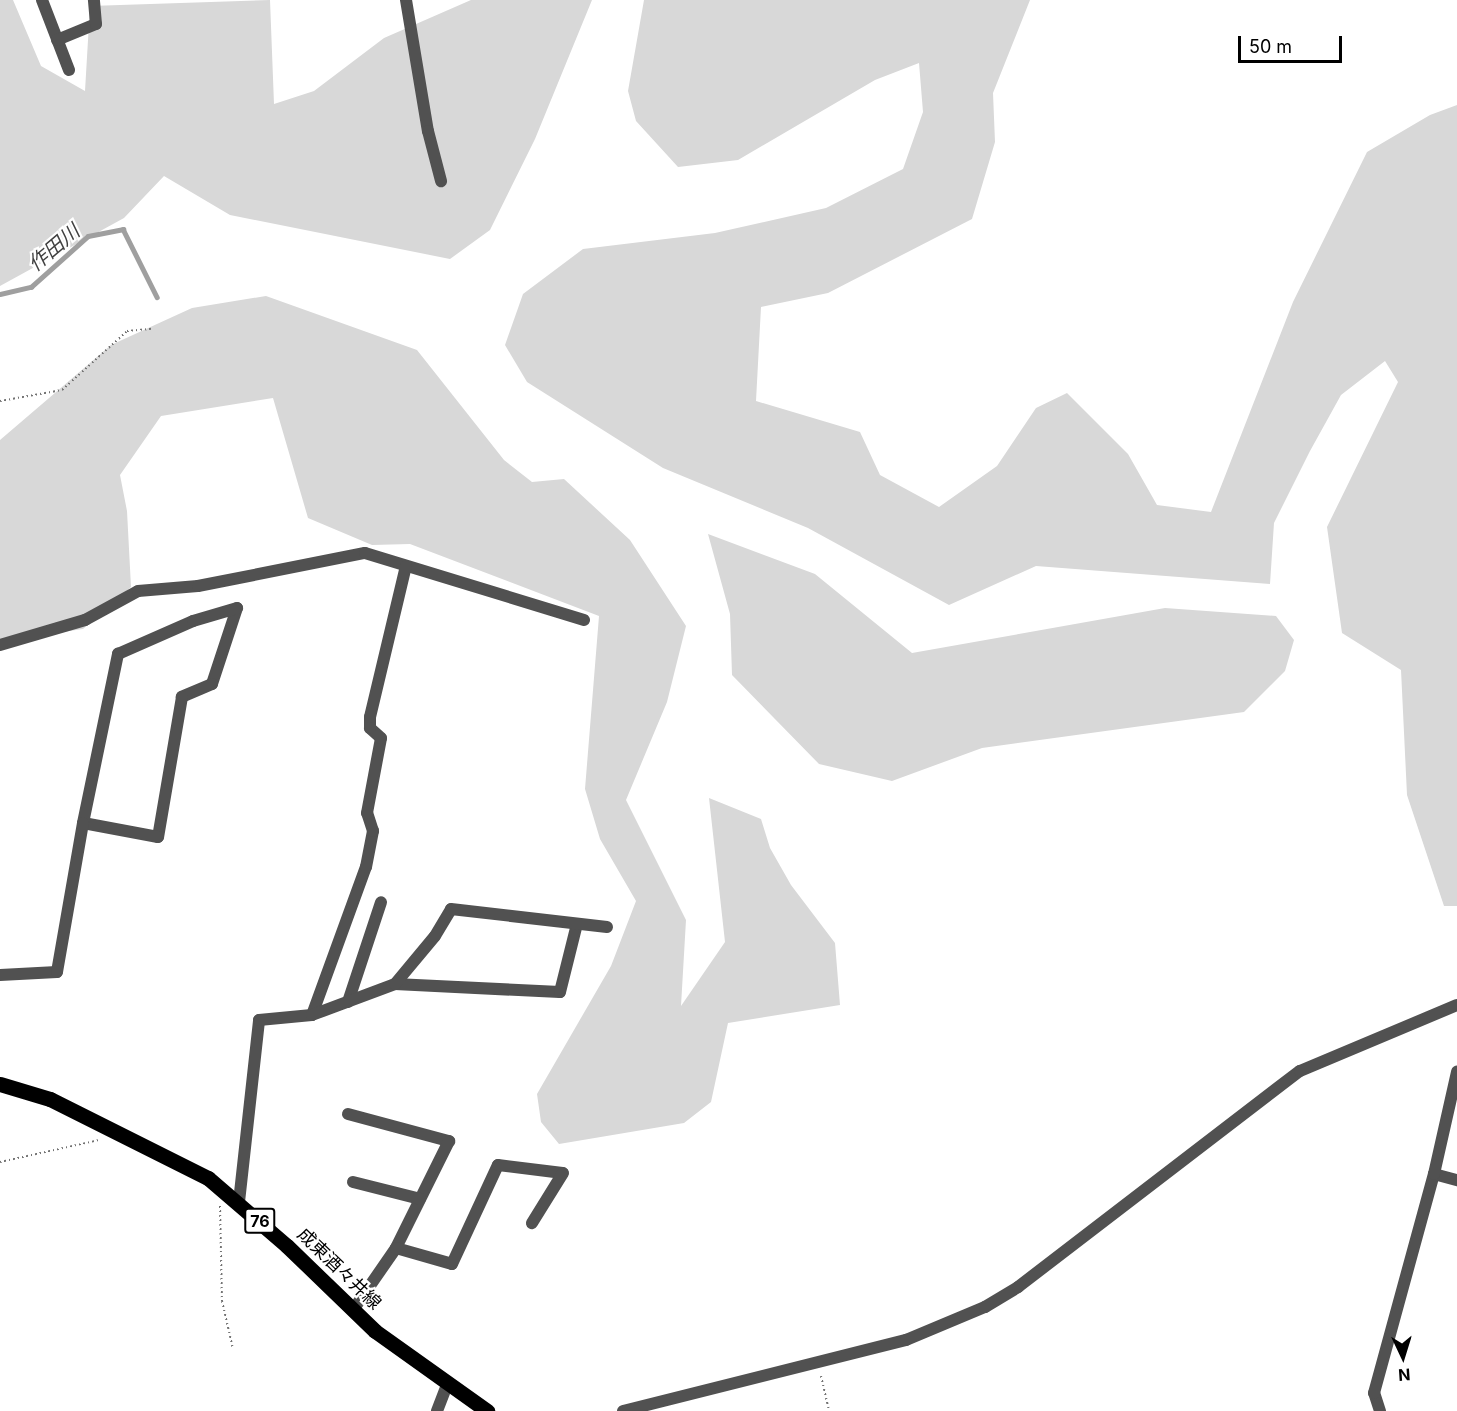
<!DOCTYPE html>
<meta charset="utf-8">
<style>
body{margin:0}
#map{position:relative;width:1457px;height:1411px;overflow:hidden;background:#fff;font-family:Inter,"Noto Sans JP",sans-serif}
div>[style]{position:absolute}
.green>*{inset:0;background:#d8d8d8}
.stream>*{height:4.5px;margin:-2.25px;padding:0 2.25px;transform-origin:2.25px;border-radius:2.25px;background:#9f9f9f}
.path>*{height:2px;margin-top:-1px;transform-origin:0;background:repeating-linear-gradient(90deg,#737373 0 1.5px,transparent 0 4.5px)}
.street>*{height:12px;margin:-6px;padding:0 6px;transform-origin:6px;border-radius:6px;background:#515151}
.primary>*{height:15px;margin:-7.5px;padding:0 7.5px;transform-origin:7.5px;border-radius:7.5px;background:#000}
span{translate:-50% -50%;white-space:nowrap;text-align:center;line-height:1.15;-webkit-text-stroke:4.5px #fff;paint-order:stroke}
.shield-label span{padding:2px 4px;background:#fff;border:2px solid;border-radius:4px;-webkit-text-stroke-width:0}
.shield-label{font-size:16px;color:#000;font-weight:700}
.street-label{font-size:18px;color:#000}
.water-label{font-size:20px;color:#404040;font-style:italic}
.north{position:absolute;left:1373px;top:1327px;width:60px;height:60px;-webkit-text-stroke:4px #fff;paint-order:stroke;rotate:176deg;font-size:16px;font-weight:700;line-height:24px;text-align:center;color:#000}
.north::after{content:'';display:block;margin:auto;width:21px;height:27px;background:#000;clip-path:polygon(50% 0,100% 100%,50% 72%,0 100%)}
.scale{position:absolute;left:1238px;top:36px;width:104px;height:27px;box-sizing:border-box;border:3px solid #000;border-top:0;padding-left:8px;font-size:18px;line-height:21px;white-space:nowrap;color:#000;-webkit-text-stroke:4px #fff;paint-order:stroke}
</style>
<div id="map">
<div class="green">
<i style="clip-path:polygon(0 0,13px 0,41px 66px,85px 91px,90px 6px,270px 0,274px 104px,314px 91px,384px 38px,471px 0,592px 0,535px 139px,490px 230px,450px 259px,230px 215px,164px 176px,124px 218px,0 286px)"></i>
<i style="clip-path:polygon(644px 0,1030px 0,993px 93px,995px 142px,972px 219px,828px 293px,761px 307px,756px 401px,860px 432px,880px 475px,939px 507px,997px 466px,1036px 408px,1067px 393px,1128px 454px,1157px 505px,1211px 512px,1293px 302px,1367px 152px,1430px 115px,1457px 105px,1457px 906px,1444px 906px,1407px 795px,1401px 670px,1342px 633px,1327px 527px,1398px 382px,1385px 361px,1341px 395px,1310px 451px,1274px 523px,1270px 584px,1036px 566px,949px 605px,808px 528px,663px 468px,527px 382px,505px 345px,523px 294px,583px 249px,715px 233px,826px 208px,903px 169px,923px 112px,919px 63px,875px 80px,738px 160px,678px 167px,636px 121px,628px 91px)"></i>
<i style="clip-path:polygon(266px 296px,417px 350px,504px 460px,532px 482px,564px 479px,630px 540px,686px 626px,667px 702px,626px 800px,686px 920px,681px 1006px,725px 942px,709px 798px,761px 819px,770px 848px,791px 885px,835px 943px,840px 1005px,728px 1023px,711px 1102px,684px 1123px,559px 1144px,541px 1122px,537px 1094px,611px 966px,636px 901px,600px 839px,585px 789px,599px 616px,410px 544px,372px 545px,308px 518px,273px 398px,161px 416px,120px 475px,127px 511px,131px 587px,83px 629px,0 641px,0 440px,111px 345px,192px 308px)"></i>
<i style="clip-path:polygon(708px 534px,815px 574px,912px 653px,1165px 608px,1276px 616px,1294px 640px,1285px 671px,1244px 712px,982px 748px,892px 781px,819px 764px,732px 675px,730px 614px)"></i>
</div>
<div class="stream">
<i style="left:0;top:294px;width:32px;rotate:-13deg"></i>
<i style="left:31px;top:287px;width:76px;rotate:-41.8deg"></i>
<i style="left:88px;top:236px;width:36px;rotate:-11deg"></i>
<i style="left:123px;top:229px;width:76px;rotate:63.4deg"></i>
</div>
<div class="path">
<i style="left:0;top:401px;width:63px;rotate:-10.1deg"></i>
<i style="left:62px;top:390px;width:88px;rotate:-42.2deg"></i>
<i style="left:127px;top:331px;width:25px;rotate:-5deg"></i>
<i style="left:0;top:1162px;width:101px;rotate:-12.5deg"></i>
<i style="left:220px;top:1206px;width:95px;rotate:88.8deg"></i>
<i style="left:222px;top:1301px;width:49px;rotate:77.1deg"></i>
<i style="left:821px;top:1376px;width:36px;rotate:77deg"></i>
</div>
<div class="street">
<i style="left:42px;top:0;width:75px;rotate:68.9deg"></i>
<i style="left:406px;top:0;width:133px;rotate:80.5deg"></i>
<i style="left:428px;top:131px;width:52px;rotate:75.4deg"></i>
<i style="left:57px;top:40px;width:42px;rotate:-22.3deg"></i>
<i style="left:96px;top:24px;width:24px;rotate:-95deg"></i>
<i style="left:237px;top:608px;width:80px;rotate:108.2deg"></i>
<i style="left:212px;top:684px;width:33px;rotate:157deg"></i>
<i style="left:182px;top:697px;width:142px;rotate:99.7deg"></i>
<i style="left:158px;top:837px;width:76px;rotate:-169.4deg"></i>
<i style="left:83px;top:823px;width:173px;rotate:-78.3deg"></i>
<i style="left:118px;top:654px;width:82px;rotate:-23.7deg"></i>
<i style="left:193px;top:621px;width:46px;rotate:-16.5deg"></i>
<i style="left:0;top:645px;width:89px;rotate:-16.4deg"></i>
<i style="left:85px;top:620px;width:60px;rotate:-28.7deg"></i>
<i style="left:138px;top:591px;width:60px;rotate:-4.8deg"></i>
<i style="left:198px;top:586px;width:170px;rotate:-11.2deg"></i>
<i style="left:365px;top:553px;width:229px;rotate:17deg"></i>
<i style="left:0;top:975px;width:57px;rotate:-3deg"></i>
<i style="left:57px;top:972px;width:151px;rotate:-80.1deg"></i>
<i style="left:395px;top:984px;width:165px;rotate:2.8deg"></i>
<i style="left:560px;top:992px;width:70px;rotate:-76deg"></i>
<i style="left:348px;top:1002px;width:105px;rotate:-71.7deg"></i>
<i style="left:312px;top:1015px;width:158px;rotate:-70deg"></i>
<i style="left:366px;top:867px;width:37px;rotate:-79deg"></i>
<i style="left:373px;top:831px;width:19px;rotate:-108deg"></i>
<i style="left:367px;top:813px;width:76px;rotate:-79.4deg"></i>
<i style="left:381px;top:738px;width:15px;rotate:-138deg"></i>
<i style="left:370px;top:728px;width:11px;rotate:-90deg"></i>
<i style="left:370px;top:717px;width:155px;rotate:-76.6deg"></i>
<i style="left:348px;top:1114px;width:105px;rotate:15deg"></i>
<i style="left:449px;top:1141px;width:119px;rotate:116.4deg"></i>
<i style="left:396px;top:1248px;width:75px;rotate:124.7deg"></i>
<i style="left:1434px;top:1174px;width:24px;rotate:15deg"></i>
<i style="left:353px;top:1182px;width:69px;rotate:14.2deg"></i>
<i style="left:239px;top:1202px;width:183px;rotate:-83.7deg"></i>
<i style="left:259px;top:1020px;width:53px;rotate:-5.4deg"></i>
<i style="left:312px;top:1015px;width:89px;rotate:-20.5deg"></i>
<i style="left:395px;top:984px;width:62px;rotate:-50.2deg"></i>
<i style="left:435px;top:936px;width:31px;rotate:-59deg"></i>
<i style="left:451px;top:909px;width:157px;rotate:6.6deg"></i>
<i style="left:396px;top:1248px;width:58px;rotate:15.9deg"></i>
<i style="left:452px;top:1264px;width:109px;rotate:-65.1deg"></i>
<i style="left:498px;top:1165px;width:65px;rotate:7deg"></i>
<i style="left:563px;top:1173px;width:59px;rotate:121.8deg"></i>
<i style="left:437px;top:1411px;width:30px;rotate:-69deg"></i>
<i style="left:623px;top:1411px;width:292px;rotate:-14.1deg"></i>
<i style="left:906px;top:1340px;width:86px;rotate:-22.7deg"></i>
<i style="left:985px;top:1307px;width:39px;rotate:-31deg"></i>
<i style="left:1018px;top:1287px;width:355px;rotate:-37.5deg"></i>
<i style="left:1300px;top:1071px;width:170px;rotate:-22.8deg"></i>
<i style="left:1380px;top:1411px;width:19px;rotate:-108deg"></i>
<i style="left:1374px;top:1393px;width:227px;rotate:-74.7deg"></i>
<i style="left:1434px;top:1174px;width:105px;rotate:-77.3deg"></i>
</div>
<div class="primary">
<i style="left:0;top:1084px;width:52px;rotate:16.7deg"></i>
<i style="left:50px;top:1099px;width:177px;rotate:26.6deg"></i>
<i style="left:208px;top:1178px;width:104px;rotate:40.7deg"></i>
<i style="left:287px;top:1246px;width:122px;rotate:44deg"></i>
<i style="left:375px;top:1331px;width:138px;rotate:35.5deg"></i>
</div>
<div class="shield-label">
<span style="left:260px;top:1221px">76</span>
</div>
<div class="street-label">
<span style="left:339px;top:1269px;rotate:44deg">成東酒々井線</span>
</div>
<div class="water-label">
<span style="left:54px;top:248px;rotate:-40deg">作田川</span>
</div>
<div class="north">N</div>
<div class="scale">50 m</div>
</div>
